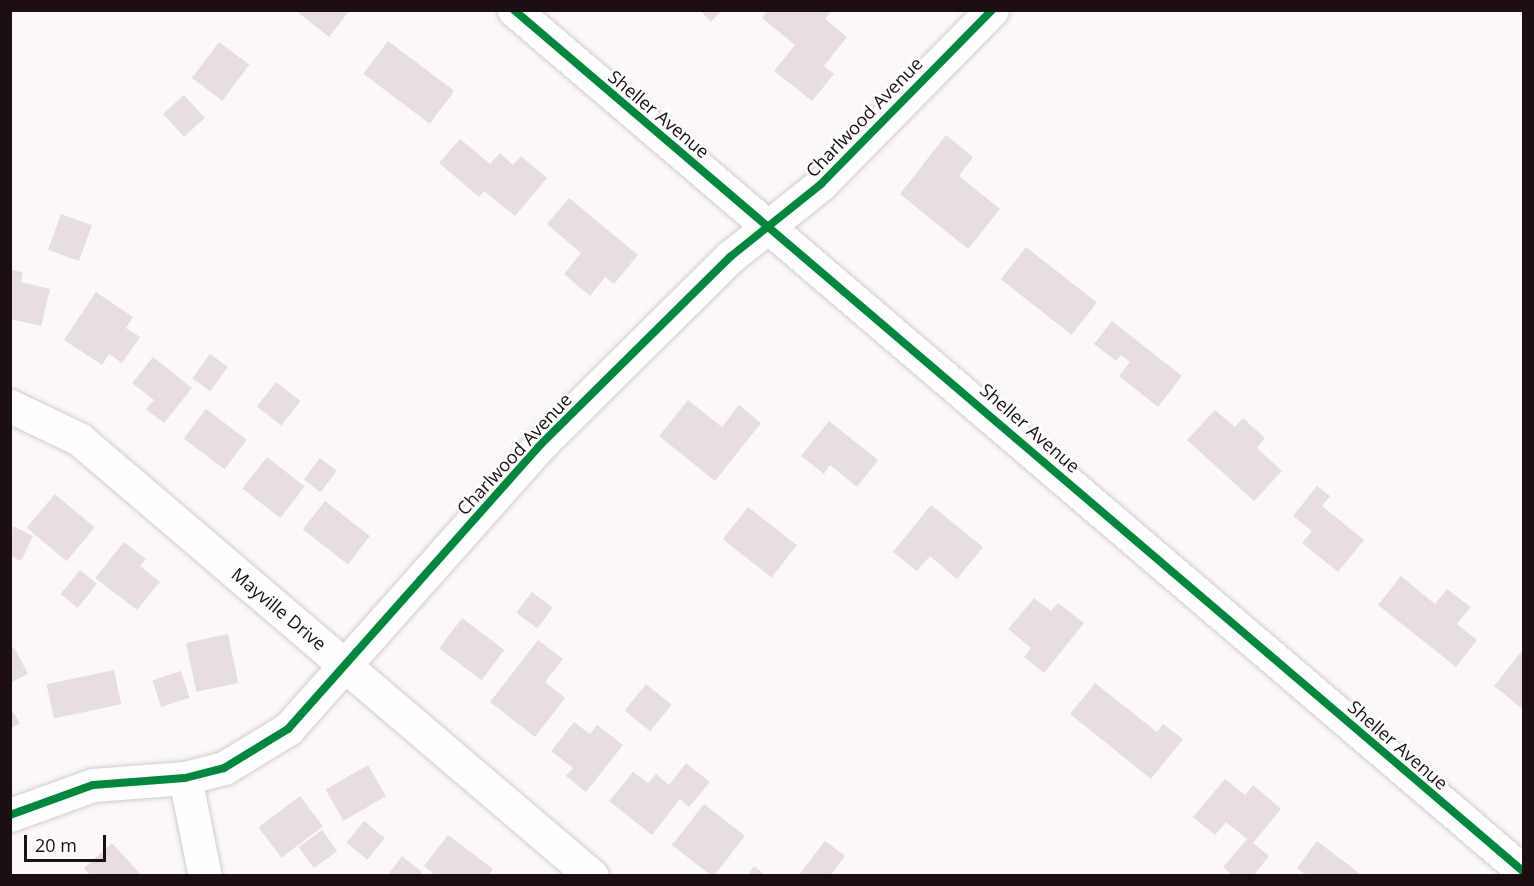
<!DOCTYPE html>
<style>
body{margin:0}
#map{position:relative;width:1534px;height:886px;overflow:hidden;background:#fcf8f8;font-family:"Open Sans",sans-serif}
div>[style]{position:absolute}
.building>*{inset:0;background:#e6ddde;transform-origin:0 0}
.roads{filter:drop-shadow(0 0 2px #d3cacb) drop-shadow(0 0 2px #d3cacb)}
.minor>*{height:33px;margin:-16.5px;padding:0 16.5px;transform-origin:16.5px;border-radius:16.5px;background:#fffefe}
.cycleway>*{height:8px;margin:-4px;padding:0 4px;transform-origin:4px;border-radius:4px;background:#00873e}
span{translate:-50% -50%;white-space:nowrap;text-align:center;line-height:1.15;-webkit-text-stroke:5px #fff;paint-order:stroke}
.street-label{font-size:18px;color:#1b0f11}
.frame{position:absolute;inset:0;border:12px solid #1b0f11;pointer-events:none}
.scale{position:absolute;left:24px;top:835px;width:82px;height:27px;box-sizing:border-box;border:3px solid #1b0f11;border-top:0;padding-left:8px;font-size:18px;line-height:21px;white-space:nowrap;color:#1b0f11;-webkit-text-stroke:4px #fff;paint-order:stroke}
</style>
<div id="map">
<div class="building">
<i style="clip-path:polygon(295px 10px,350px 10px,329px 37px)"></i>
<i style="clip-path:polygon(700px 10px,722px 10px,711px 22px)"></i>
<i style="clip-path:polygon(768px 10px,832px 10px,825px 19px,847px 37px,824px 66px,834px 74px,812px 101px,774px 71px,795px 45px,762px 18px)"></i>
<i style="left:388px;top:41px;width:83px;height:41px;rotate:37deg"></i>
<i style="left:219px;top:42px;width:38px;height:45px;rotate:37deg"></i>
<i style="left:184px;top:95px;width:31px;height:28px;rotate:48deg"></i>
<i style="clip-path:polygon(946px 135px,973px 157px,959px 176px,1000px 209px,968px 249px,900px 194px)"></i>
<i style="clip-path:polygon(460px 139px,490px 164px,500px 153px,513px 165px,521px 156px,547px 178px,515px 216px,484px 191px,479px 197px,439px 163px)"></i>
<i style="clip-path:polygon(569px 198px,638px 255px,614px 284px,605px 277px,590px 296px,564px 274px,581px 253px,547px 224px)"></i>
<i style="left:61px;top:214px;width:33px;height:38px;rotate:20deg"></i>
<i style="left:1026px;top:247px;width:90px;height:41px;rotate:38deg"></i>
<i style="clip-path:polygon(10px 269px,23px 273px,21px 282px,50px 289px,41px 326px,10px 319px)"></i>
<i style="clip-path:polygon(96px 292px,133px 317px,126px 328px,140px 337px,122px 363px,109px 354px,102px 365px,64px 340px)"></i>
<i style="clip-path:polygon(1112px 321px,1182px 376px,1158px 407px,1119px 376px,1130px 362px,1121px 355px,1116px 361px,1094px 344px)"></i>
<i style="left:210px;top:354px;width:22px;height:30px;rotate:36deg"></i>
<i style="clip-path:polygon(153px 357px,192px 388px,164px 423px,146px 409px,154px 400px,132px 383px)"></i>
<i style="left:276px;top:382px;width:31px;height:31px;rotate:38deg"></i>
<i style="clip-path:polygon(688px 400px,722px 427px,739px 405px,761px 423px,715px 481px,659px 436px)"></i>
<i style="left:206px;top:409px;width:51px;height:37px;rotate:37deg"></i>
<i style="clip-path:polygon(1215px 410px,1235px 427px,1243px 418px,1265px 438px,1257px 448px,1282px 471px,1254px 501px,1187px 440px)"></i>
<i style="clip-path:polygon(829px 421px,878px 460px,857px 487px,830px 465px,824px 474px,801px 456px)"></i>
<i style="left:267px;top:457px;width:48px;height:40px;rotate:38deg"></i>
<i style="left:320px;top:458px;width:21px;height:27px;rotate:37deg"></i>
<i style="clip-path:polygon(1317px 486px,1330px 496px,1322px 506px,1364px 540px,1338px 572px,1302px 543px,1312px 531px,1293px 516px)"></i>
<i style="left:55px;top:494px;width:52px;height:44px;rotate:40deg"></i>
<i style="left:325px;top:501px;width:57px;height:36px;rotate:38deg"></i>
<i style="clip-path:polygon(931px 505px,983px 547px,957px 579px,930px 556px,917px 571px,893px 552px)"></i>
<i style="left:748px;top:507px;width:62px;height:41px;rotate:38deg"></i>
<i style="clip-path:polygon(13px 526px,33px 536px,21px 561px,10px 556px)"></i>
<i style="clip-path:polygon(124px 542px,146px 559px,140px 566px,160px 582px,137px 610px,95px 578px)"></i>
<i style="left:80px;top:570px;width:22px;height:31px;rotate:39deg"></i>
<i style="clip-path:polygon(1401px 576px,1435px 604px,1447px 589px,1471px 607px,1457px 624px,1477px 640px,1456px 667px,1378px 605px)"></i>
<i style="left:532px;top:592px;width:26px;height:26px;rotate:37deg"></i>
<i style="clip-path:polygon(1034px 598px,1051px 611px,1058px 603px,1084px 623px,1044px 673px,1024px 657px,1031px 648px,1008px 629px)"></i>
<i style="left:462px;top:618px;width:53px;height:38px;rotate:37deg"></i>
<i style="left:228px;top:634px;width:50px;height:43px;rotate:78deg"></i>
<i style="clip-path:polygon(538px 640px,563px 659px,545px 682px,565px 698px,535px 737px,490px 702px)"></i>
<i style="clip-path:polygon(14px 647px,28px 674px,10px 683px,10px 649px)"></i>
<i style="clip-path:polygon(1521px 652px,1524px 654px,1524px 710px,1494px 686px)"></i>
<i style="left:114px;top:670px;width:35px;height:69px;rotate:78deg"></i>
<i style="left:181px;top:671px;width:28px;height:30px;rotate:72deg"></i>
<i style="clip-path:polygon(1095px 683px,1157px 732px,1163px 724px,1183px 739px,1151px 779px,1070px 714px)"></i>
<i style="left:646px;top:684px;width:33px;height:34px;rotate:39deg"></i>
<i style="clip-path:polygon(10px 708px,20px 723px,10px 729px)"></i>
<i style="clip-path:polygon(574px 722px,590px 734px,597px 725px,623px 745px,586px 792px,566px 776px,573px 768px,551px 751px)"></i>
<i style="clip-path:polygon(686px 763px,710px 782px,689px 807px,680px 799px,652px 835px,609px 801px,633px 772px,648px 783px,656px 774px,669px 785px)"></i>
<i style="left:368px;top:765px;width:36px;height:49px;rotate:60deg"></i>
<i style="clip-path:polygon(1225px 779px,1245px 795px,1253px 785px,1281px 809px,1253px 843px,1269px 856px,1253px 876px,1233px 876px,1223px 867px,1247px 839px,1226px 822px,1215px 835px,1193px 817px)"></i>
<i style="left:300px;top:796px;width:38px;height:52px;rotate:53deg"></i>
<i style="left:704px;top:804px;width:52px;height:52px;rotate:38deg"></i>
<i style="left:364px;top:821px;width:27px;height:28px;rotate:39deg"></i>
<i style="left:322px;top:830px;width:26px;height:29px;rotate:54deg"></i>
<i style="clip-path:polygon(448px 835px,493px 869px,488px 876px,436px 876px,424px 866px)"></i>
<i style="clip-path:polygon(825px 841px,845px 856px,830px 876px,798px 876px)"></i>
<i style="clip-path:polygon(1317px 841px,1363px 876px,1307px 876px,1297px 868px)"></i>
<i style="clip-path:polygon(112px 843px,142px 876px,91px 876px,84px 868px)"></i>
<i style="clip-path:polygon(402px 856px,422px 872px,420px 876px,387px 876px)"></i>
<i style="clip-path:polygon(754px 866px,766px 876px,747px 876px)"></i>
</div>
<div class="roads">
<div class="minor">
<i style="left:514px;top:10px;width:1328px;rotate:40.48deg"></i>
<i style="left:10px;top:406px;width:76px;rotate:25.6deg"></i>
<i style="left:79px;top:439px;width:674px;rotate:40.43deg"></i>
<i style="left:185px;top:778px;width:100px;rotate:78.5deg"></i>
<i style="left:10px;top:815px;width:88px;rotate:-19.9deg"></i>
<i style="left:93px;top:785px;width:92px;rotate:-4.4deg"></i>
<i style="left:185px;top:778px;width:40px;rotate:-14.4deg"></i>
<i style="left:224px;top:768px;width:75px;rotate:-31.4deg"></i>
<i style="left:288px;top:729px;width:381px;rotate:-48.4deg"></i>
<i style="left:541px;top:444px;width:266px;rotate:-44.7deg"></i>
<i style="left:730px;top:257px;width:117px;rotate:-38.7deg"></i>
<i style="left:821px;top:184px;width:244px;rotate:-45.5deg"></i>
</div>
</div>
<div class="cycleway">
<i style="left:514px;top:10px;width:1328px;rotate:40.48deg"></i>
<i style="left:10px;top:815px;width:88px;rotate:-19.9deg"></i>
<i style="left:93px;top:785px;width:92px;rotate:-4.4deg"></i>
<i style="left:185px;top:778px;width:40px;rotate:-14.4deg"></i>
<i style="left:224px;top:768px;width:75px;rotate:-31.4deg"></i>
<i style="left:288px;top:729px;width:381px;rotate:-48.4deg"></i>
<i style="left:541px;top:444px;width:266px;rotate:-44.7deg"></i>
<i style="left:730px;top:257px;width:117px;rotate:-38.7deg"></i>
<i style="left:821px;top:184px;width:244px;rotate:-45.5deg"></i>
</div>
<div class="street-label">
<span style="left:659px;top:114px;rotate:40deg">Sheller Avenue</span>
<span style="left:864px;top:117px;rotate:-46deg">Charlwood Avenue</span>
<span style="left:1030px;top:428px;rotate:41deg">Sheller Avenue</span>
<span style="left:514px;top:454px;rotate:-47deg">Charlwood Avenue</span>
<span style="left:279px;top:609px;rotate:40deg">Mayville Drive</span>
<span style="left:1398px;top:745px;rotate:41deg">Sheller Avenue</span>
</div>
<div class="frame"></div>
<div class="scale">20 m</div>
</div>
